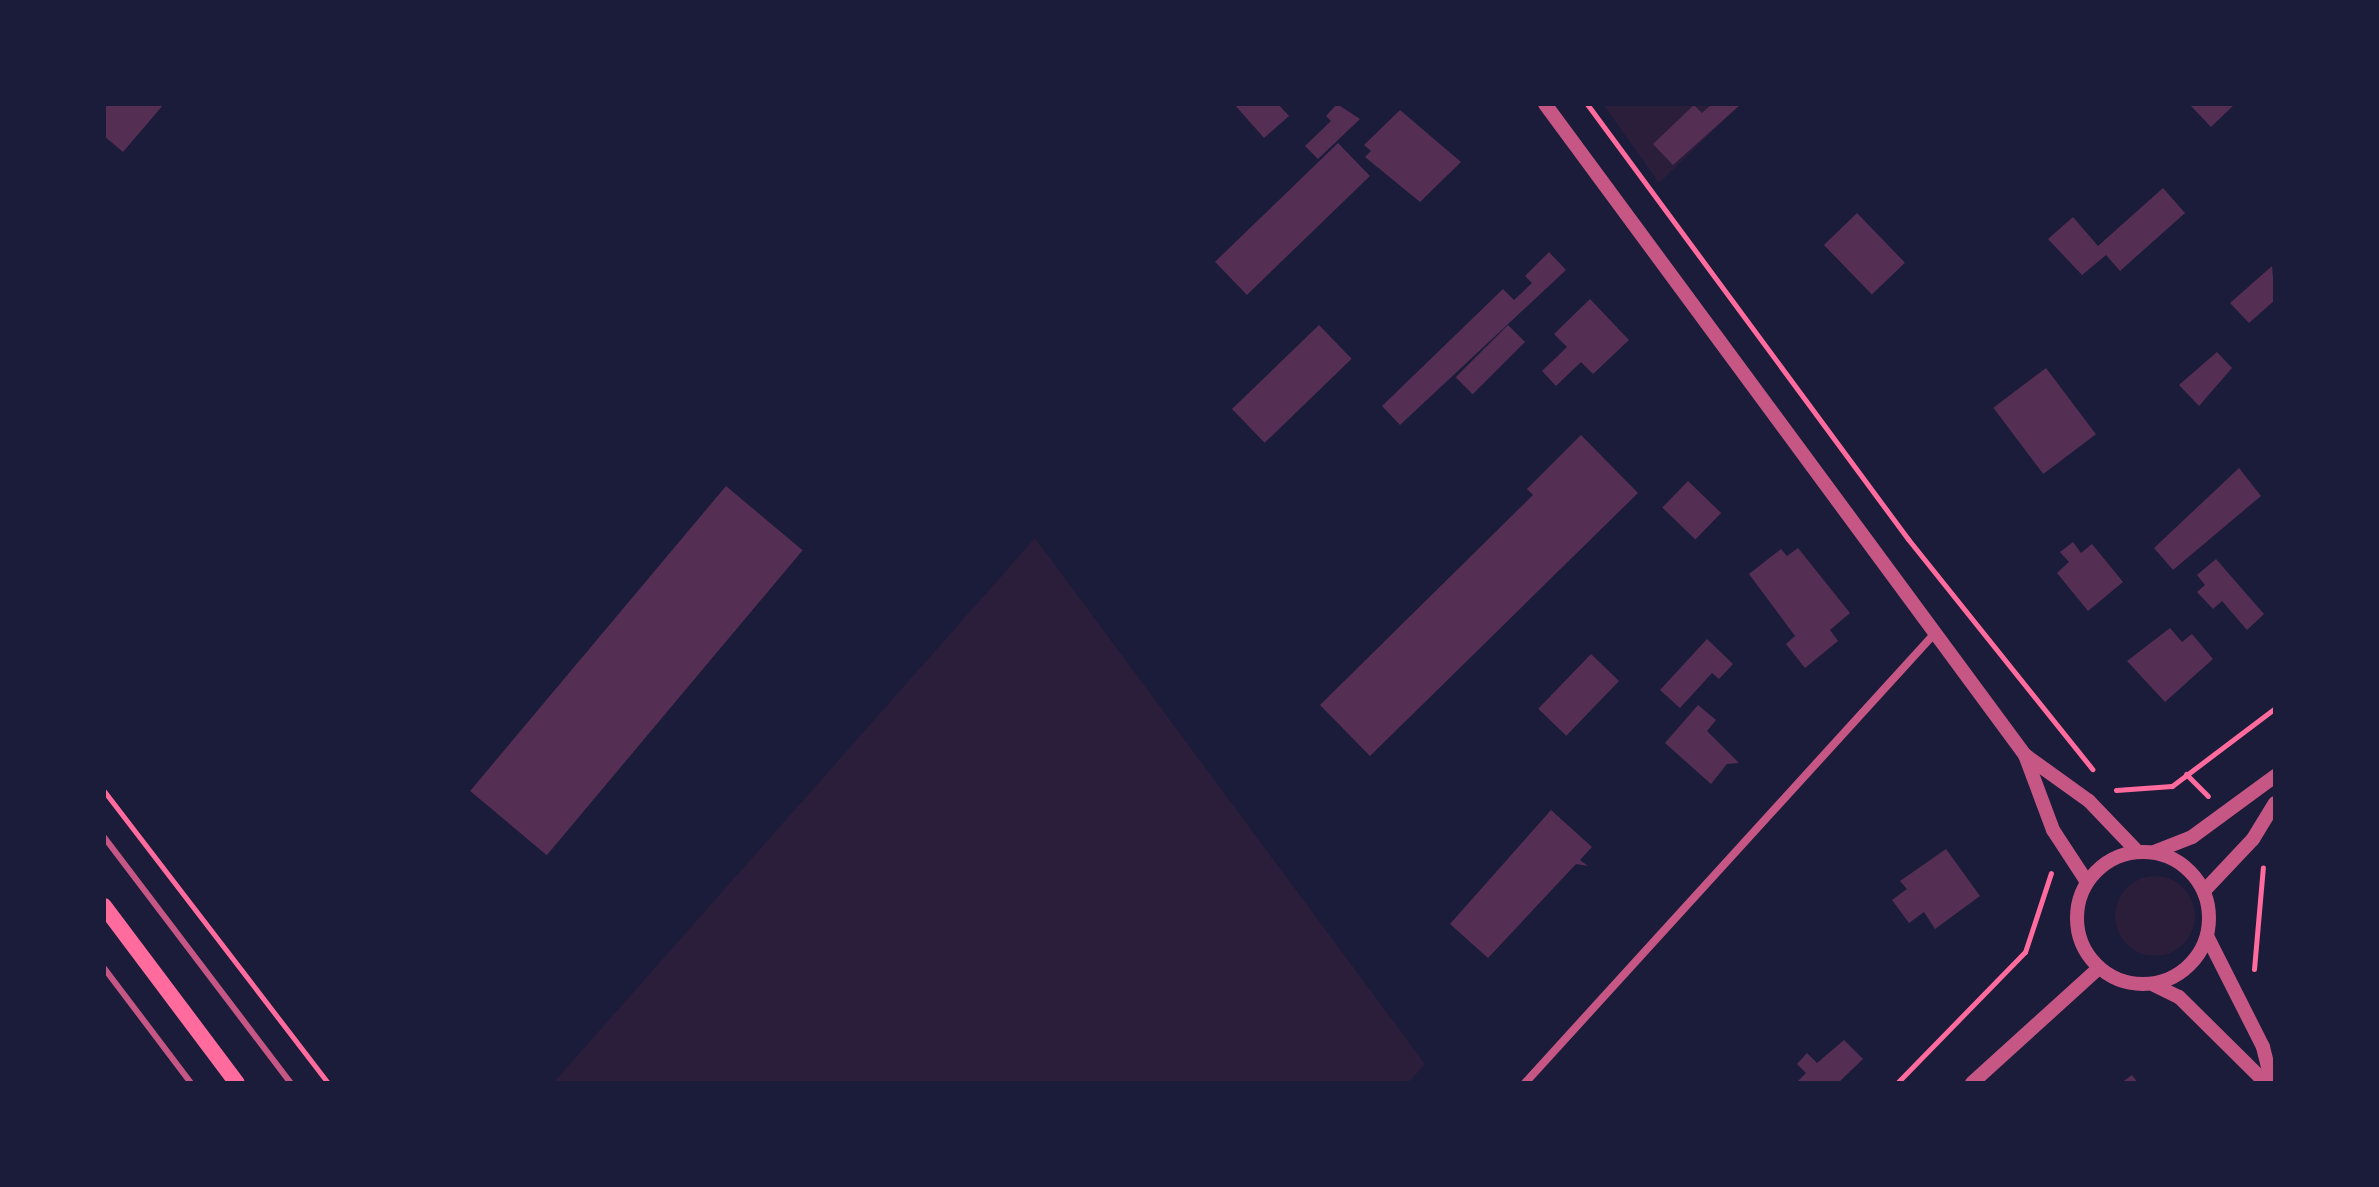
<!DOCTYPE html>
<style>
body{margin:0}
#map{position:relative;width:2379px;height:1187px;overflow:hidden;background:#1b1b3a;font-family:"Open Sans",sans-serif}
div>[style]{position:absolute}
.green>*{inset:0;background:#2a1e3b}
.round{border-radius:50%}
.building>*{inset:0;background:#542f53;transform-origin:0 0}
.path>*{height:5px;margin:-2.5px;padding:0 2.5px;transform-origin:2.5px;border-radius:2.5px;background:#ff6b9d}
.service>*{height:6px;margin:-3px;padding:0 3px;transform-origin:3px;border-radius:3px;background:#c65784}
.minor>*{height:8px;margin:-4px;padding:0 4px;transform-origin:4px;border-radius:4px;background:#c65784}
.tertiary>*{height:14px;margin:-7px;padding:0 7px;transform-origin:7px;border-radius:7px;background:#c65784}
.tertiary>.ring{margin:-7px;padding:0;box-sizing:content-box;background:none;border:14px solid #c65784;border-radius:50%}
.secondary>*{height:16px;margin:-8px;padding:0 8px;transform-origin:8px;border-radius:8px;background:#ff6b9d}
span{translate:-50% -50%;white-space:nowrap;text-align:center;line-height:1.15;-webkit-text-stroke:6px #1b1b3a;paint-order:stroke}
.frame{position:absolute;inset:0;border:106px solid #1b1b3a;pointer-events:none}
</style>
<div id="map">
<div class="green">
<i style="clip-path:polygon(1603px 104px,1741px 104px,1659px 183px)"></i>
<i style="clip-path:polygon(1035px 538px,1425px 1064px,1408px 1083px,553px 1083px)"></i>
<i class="round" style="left:2115px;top:876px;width:80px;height:80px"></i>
</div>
<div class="building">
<i style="clip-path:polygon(104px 104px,164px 104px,123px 152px,104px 136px)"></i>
<i style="clip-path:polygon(1234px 104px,1278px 104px,1289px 116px,1264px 138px)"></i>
<i style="clip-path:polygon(1337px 104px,1360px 119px,1318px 159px,1305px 146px,1331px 121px,1326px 116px)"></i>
<i style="clip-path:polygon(1712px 104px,1741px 104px,1673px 165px,1653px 144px,1694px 105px,1702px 113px)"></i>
<i style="clip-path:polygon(2189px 104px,2235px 104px,2211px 127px)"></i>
<i style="clip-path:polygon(1400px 110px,1461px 162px,1420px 202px,1365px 157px,1371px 151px,1364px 145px)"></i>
<i style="left:1338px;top:143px;width:46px;height:171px;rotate:46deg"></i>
<i style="clip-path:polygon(2163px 188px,2185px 213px,2120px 271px,2106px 255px,2082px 275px,2048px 239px,2073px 217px,2098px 246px)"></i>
<i style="left:1857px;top:213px;width:69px;height:46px;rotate:46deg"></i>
<i style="clip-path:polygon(1549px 252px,1566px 270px,1400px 425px,1382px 406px,1503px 289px,1514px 300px,1532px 283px,1525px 276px)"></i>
<i style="clip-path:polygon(2272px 266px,2275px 300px,2249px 323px,2230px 303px)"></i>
<i style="clip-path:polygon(1590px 299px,1629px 340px,1593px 374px,1581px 362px,1556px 386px,1542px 371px,1567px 347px,1554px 334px)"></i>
<i style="left:1319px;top:325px;width:47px;height:121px;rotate:46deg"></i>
<i style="left:1508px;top:325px;width:24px;height:74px;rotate:45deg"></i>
<i style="clip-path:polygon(2217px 352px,2232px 368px,2199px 406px,2179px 385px)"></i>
<i style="left:2046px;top:368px;width:83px;height:66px;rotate:53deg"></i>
<i style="clip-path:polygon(1581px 435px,1638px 493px,1370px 756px,1320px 705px,1533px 495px,1527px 489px)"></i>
<i style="clip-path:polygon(2239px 468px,2261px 496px,2173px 570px,2154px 548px)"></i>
<i style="left:1688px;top:481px;width:46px;height:37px;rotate:44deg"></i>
<i style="left:726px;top:486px;width:100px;height:398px;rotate:40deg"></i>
<i style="clip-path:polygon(2073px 542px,2081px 553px,2092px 544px,2123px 582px,2088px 611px,2057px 573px,2069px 562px,2060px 552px)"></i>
<i style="clip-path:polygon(1798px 548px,1850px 613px,1830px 630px,1838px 641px,1805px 668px,1786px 644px,1795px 636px,1749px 574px,1781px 549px,1787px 556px)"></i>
<i style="clip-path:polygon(2216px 559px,2264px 614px,2247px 630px,2222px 601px,2213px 609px,2197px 592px,2205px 585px,2197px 575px)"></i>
<i style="clip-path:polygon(2170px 628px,2182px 642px,2192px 634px,2213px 659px,2165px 702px,2127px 661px)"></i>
<i style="clip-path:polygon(1707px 639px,1733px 664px,1719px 679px,1712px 673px,1680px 708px,1660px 690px)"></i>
<i style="left:1591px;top:654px;width:39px;height:76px;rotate:44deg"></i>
<i style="clip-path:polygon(1698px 705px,1716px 720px,1707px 731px,1739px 763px,1727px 764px,1711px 784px,1665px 743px)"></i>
<i style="clip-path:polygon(1551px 810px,1592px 847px,1580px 860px,1588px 866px,1576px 864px,1488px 958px,1450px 924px)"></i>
<i style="clip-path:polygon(1946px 849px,1980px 896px,1935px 929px,1924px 912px,1909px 923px,1892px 900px,1907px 889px,1900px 881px)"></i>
<i style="clip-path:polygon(1844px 1040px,1863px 1059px,1838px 1083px,1796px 1083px,1806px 1073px,1797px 1064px,1807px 1053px,1817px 1063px)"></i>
<i style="clip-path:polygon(2132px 1075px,2138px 1083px,2121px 1083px)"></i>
</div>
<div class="path">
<i style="left:1587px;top:104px;width:541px;rotate:53.58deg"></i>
<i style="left:1908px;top:539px;width:295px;rotate:51.3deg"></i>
<i style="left:2186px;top:774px;width:31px;rotate:45deg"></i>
<i style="left:2116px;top:790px;width:56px;rotate:-4.1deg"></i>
<i style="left:2172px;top:786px;width:129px;rotate:-37.1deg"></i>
<i style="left:104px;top:791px;width:368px;rotate:52.5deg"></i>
<i style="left:2254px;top:969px;width:102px;rotate:-85deg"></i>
<i style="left:1897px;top:1083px;width:183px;rotate:-45.7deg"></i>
<i style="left:2025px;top:952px;width:83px;rotate:-71.8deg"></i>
</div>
<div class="service">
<i style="left:104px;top:837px;width:309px;rotate:52.8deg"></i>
<i style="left:104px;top:968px;width:144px;rotate:52.9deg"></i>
</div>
<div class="minor">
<i style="left:1525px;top:1083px;width:609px;rotate:-47.66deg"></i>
</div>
<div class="tertiary">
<i style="left:1545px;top:104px;width:809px;rotate:53.6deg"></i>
<i style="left:2025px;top:755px;width:80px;rotate:69.5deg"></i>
<i style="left:2053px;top:830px;width:62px;rotate:56.8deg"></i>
<i style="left:2025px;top:755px;width:79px;rotate:35.7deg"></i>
<i style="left:2089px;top:801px;width:69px;rotate:46.2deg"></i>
<i class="ring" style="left:2077px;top:852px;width:118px;height:118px"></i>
<i style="left:2154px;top:852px;width:41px;rotate:-21.5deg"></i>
<i style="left:2192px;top:837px;width:103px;rotate:-36.3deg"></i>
<i style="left:2204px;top:891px;width:71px;rotate:-46.7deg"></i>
<i style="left:2253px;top:839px;width:42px;rotate:-58.6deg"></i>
<i style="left:2207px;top:936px;width:124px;rotate:63.2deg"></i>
<i style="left:2263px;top:1047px;width:37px;rotate:76deg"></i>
<i style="left:2152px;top:984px;width:30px;rotate:26deg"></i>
<i style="left:2179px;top:997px;width:122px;rotate:44.7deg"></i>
<i style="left:1972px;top:1083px;width:171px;rotate:-42.2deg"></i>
</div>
<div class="secondary">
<i style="left:104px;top:906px;width:221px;rotate:53.1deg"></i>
</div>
<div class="frame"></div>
</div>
